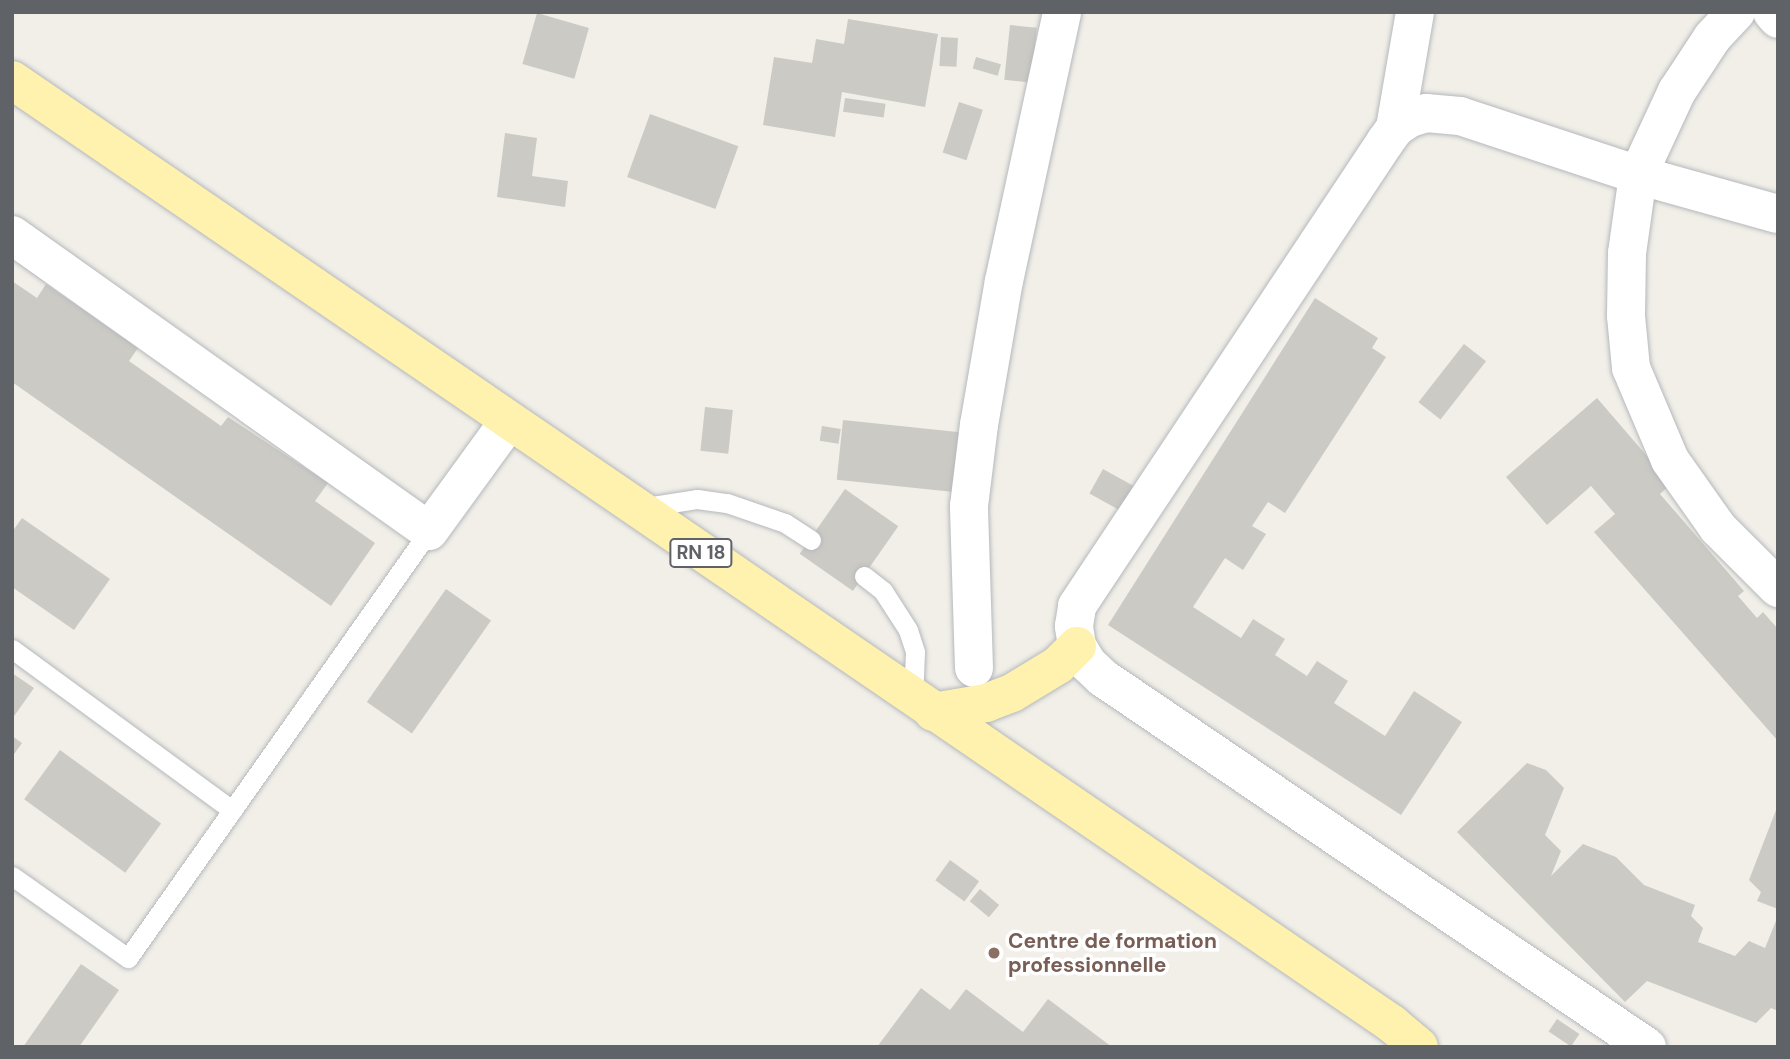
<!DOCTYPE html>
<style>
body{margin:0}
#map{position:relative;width:1790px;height:1059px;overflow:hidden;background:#f1efe8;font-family:"DM Sans",sans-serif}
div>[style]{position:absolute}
.building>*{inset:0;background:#cccac5;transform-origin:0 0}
.roads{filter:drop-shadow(0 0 2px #b5b8bc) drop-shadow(0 0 2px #b5b8bc)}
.lane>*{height:19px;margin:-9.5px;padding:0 9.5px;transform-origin:9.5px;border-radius:9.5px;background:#fff}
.street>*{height:38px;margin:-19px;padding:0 19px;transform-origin:19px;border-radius:19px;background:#fff}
.primary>*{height:38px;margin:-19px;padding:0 19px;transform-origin:19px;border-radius:19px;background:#fff2af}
.dots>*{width:19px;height:19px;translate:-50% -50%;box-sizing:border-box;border:4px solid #fff;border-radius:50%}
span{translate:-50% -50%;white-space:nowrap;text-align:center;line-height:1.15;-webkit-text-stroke:7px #fff;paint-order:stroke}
.shield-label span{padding:2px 5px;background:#fff;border:2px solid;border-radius:5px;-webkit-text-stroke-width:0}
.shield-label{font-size:19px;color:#5f6368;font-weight:700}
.education-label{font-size:21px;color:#785e54;font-weight:700}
.left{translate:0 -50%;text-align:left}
.frame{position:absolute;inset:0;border:14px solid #5f6368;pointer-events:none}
</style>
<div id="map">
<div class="building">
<i style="left:537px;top:13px;width:54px;height:53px;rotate:16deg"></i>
<i style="clip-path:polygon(848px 19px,938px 34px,925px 107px,842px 92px,835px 137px,763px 125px,774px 57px,812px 63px,816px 39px,844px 44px)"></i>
<i style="left:1010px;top:25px;width:27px;height:55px;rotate:6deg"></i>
<i style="left:941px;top:37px;width:17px;height:29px;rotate:3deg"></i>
<i style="left:976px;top:57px;width:26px;height:12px;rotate:16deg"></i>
<i style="left:845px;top:98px;width:41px;height:14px;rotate:8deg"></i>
<i style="left:959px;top:102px;width:25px;height:53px;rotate:18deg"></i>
<i style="left:650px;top:114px;width:94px;height:67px;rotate:20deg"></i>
<i style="clip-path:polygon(505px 133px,537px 138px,532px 176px,568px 181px,565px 207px,497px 197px)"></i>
<i style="clip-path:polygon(12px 281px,37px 298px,46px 284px,138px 348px,129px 361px,221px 426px,228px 417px,328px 483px,315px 501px,375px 543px,331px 606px,12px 382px)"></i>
<i style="clip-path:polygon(1315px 298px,1378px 338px,1372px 348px,1386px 357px,1285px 513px,1268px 502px,1252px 526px,1266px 534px,1243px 570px,1225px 558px,1193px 607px,1241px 638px,1253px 619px,1285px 639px,1275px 655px,1307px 676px,1317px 661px,1348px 681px,1334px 703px,1385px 736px,1414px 691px,1462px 722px,1401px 815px,1108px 625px)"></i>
<i style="left:1464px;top:344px;width:28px;height:74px;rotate:38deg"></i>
<i style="clip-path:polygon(1597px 398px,1671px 484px,1660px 494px,1744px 591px,1738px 596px,1757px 618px,1763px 612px,1778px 629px,1778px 741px,1594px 532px,1615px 514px,1591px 486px,1547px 525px,1506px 477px)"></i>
<i style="left:705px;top:407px;width:28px;height:44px;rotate:6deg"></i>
<i style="left:843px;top:420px;width:120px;height:60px;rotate:6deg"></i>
<i style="left:822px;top:426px;width:19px;height:15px;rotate:9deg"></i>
<i style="left:1103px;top:469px;width:35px;height:28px;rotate:29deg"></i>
<i style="left:845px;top:489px;width:65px;height:79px;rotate:35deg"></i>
<i style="clip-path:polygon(22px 518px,110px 579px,74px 630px,12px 587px,12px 532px)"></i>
<i style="left:446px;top:589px;width:55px;height:138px;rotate:35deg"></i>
<i style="clip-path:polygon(12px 673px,34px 688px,12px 719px)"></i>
<i style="clip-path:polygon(12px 736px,22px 743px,12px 757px)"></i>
<i style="left:60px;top:750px;width:125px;height:61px;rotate:36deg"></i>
<i style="clip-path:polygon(1527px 763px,1546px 770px,1564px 788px,1545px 835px,1561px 851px,1551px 876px,1583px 844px,1616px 857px,1644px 885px,1695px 905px,1691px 916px,1703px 928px,1698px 942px,1735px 956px,1749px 941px,1765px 948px,1778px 916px,1778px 1011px,1771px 1008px,1756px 1023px,1647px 981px,1625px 1002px,1457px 832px)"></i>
<i style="clip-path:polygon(1778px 805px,1778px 909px,1757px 901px,1761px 892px,1749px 880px)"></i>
<i style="left:950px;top:860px;width:36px;height:25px;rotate:36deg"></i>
<i style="left:980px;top:889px;width:25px;height:16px;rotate:40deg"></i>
<i style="clip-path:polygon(81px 964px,119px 990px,79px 1047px,23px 1047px)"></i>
<i style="clip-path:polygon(921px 988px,950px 1010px,966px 989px,1023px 1032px,1048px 999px,1112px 1047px,877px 1047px)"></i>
<i style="left:1557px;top:1019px;width:27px;height:15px;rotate:34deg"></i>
</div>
<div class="roads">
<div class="lane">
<i style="left:640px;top:508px;width:58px;rotate:-9deg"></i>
<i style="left:697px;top:499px;width:30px;rotate:8deg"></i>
<i style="left:727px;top:503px;width:61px;rotate:19deg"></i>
<i style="left:785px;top:523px;width:31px;rotate:33deg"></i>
<i style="left:864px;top:576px;width:24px;rotate:38deg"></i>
<i style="left:883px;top:591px;width:46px;rotate:57.3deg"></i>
<i style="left:908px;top:630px;width:23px;rotate:72deg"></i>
<i style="left:915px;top:652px;width:47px;rotate:92.4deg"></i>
<i style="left:12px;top:649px;width:273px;rotate:36.2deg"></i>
<i style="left:12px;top:876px;width:142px;rotate:35.3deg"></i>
<i style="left:128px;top:958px;width:522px;rotate:-54.82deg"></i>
</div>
<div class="street">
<i style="left:1736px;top:12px;width:35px;rotate:133deg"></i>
<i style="left:1712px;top:38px;width:64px;rotate:123.4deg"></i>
<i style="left:1677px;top:91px;width:93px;rotate:114.9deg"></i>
<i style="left:1638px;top:175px;width:79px;rotate:98deg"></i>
<i style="left:1627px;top:253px;width:63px;rotate:90.9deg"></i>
<i style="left:1626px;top:316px;width:52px;rotate:84.5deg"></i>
<i style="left:1631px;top:368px;width:100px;rotate:67deg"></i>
<i style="left:1670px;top:460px;width:83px;rotate:54.8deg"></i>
<i style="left:1718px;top:528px;width:85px;rotate:45deg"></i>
<i style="left:1772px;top:12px;width:9px;rotate:49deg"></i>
<i style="left:1395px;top:128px;width:118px;rotate:-80.2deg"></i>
<i style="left:12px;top:235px;width:511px;rotate:35.37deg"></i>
<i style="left:429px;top:531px;width:136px;rotate:-54deg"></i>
<i style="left:974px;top:668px;width:162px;rotate:-91.8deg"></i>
<i style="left:969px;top:506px;width:82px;rotate:-83deg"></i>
<i style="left:979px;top:425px;width:146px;rotate:-80.2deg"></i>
<i style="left:1004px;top:281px;width:275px;rotate:-77.8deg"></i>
<i style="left:1647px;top:1047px;width:657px;rotate:-145.85deg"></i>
<i style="left:1103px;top:678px;width:21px;rotate:-137deg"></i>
<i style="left:1088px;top:664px;width:21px;rotate:-121deg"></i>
<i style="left:1077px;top:646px;width:20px;rotate:-99deg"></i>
<i style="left:1074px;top:626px;width:20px;rotate:-81deg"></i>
<i style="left:1077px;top:606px;width:557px;rotate:-56.42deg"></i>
<i style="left:1385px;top:142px;width:17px;rotate:-54deg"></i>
<i style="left:1395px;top:128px;width:18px;rotate:-34deg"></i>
<i style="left:1410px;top:118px;width:17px;rotate:-17deg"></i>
<i style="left:1426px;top:113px;width:34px;rotate:5deg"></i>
<i style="left:1460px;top:116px;width:188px;rotate:18.3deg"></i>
<i style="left:1638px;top:175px;width:145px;rotate:15.6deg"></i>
</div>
<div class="primary">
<i style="left:12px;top:80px;width:1672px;rotate:34.37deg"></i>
<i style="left:1392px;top:1024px;width:35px;rotate:40deg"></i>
<i style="left:933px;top:712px;width:54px;rotate:-9.6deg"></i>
<i style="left:986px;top:703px;width:28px;rotate:-21deg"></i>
<i style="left:1012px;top:693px;width:54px;rotate:-31.3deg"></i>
<i style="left:1058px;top:665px;width:27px;rotate:-45deg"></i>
</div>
</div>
<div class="dots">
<i style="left:994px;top:953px;background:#8d6e63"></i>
</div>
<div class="shield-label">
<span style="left:701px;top:553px">RN 18</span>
</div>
<div class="education-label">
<span class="left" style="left:1008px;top:953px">Centre de formation<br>professionnelle</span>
</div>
<div class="frame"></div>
</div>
